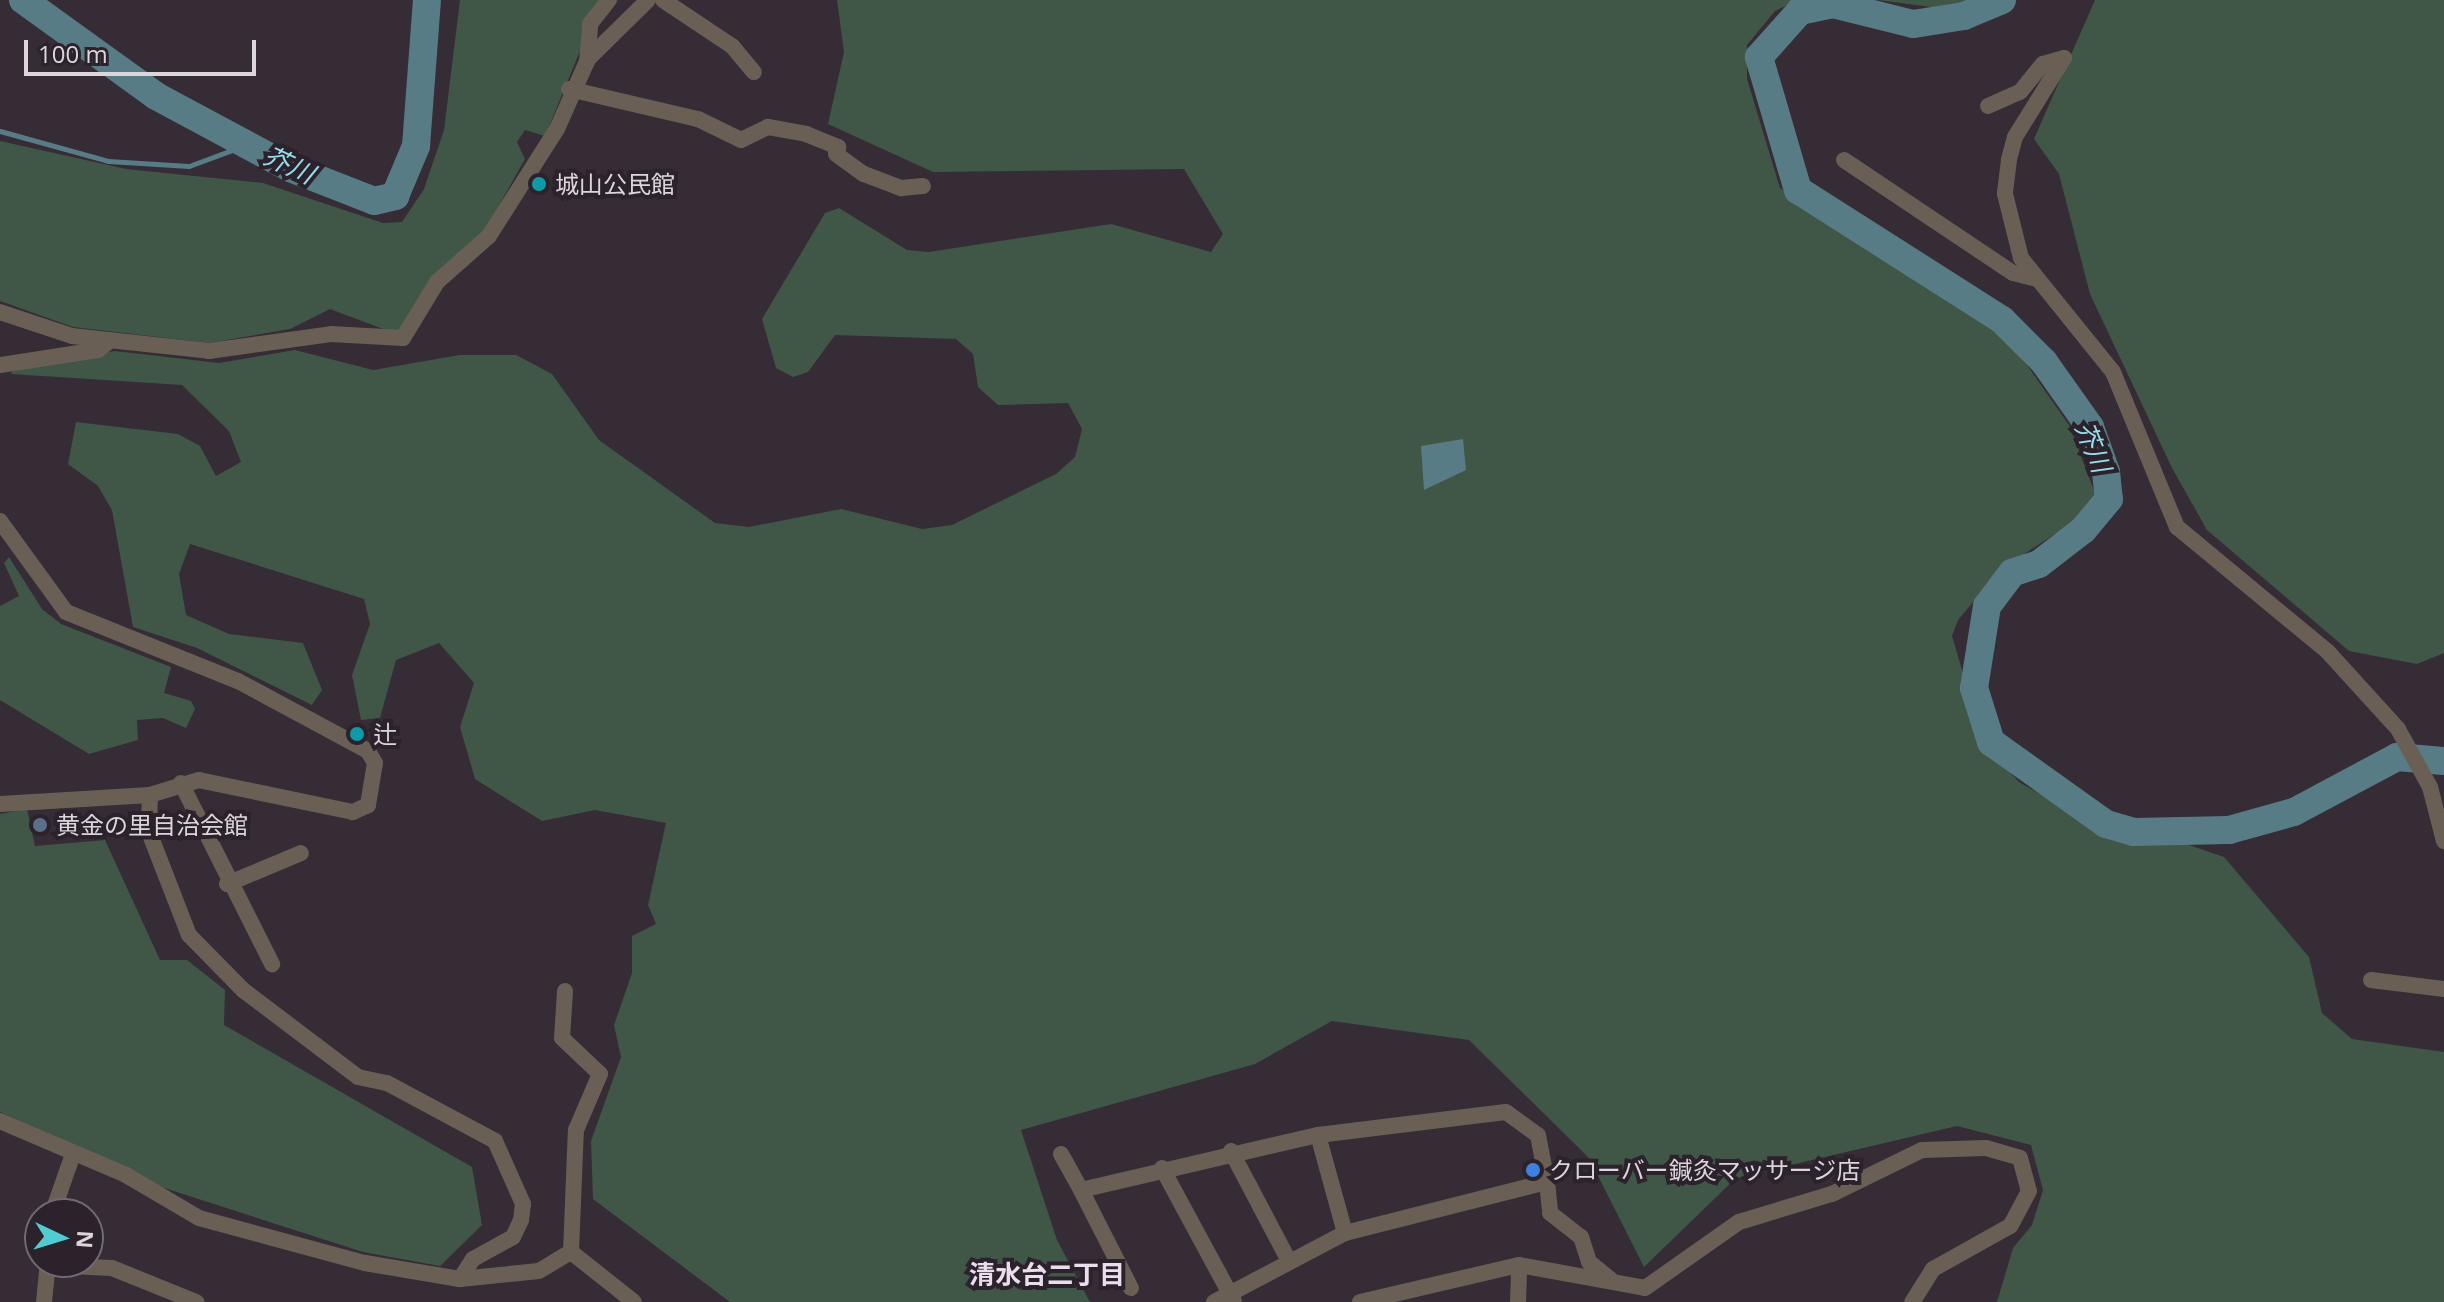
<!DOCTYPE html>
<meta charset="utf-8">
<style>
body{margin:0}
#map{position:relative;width:2444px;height:1302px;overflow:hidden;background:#352c36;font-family:"Open Sans","Noto Sans JP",sans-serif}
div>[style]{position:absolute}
.green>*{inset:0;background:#405647}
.water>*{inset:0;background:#577c85}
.stream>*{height:5px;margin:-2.5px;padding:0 2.5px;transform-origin:2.5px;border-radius:2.5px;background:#577c85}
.river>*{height:28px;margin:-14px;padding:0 14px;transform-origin:14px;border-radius:14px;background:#577c85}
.minor>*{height:16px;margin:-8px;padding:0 8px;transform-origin:8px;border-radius:8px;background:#695f55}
.dots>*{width:22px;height:22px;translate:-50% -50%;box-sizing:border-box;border:4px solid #2b222c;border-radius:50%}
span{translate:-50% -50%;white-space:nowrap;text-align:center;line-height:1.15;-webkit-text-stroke:8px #2b222c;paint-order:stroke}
.poi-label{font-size:24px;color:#dbd5dc}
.left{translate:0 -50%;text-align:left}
.water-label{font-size:26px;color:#95dcec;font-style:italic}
.neighbourhood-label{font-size:26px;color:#eadeec;font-weight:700}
.north{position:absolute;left:24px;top:1198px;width:80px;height:80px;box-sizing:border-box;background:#2b222c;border:2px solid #716a72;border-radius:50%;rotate:94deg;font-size:22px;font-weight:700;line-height:32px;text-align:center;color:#dbd5dc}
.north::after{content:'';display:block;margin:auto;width:28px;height:36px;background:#51ccd3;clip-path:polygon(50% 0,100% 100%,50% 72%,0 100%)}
.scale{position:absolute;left:24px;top:40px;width:232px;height:36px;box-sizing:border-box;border:4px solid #dbd5dc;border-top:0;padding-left:10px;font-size:24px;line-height:28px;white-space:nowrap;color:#dbd5dc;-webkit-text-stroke:6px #2b222c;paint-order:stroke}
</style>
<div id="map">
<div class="green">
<i style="clip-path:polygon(460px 0,601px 0,545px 136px,525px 130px,517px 142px,525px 159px,485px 230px,399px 335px,330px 309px,290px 329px,209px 343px,73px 327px,0 301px,0 141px,126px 169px,263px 183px,383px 223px,402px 222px,424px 189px,444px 130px)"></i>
<i style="clip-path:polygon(837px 0,1798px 0,1775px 11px,1747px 45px,1747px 79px,1780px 188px,1983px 321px,2020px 355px,2069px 425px,2095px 493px,2082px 516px,2000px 570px,1958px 620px,1952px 636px,1984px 745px,2019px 782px,2118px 840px,2186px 844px,2224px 857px,2309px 957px,2322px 1013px,2352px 1039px,2444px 1052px,2444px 1302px,1997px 1302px,2013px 1248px,2032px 1225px,2043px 1190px,2031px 1145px,1957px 1126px,1736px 1178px,1644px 1267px,1589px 1158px,1469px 1040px,1332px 1021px,1255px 1064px,1021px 1130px,1057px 1240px,1090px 1302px,730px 1302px,593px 1199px,591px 1141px,621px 1057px,614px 1025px,632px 973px,632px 936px,656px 924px,648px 905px,666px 823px,595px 810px,542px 821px,475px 779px,460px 727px,474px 683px,439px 643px,396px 660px,380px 718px,361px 720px,352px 675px,370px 624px,364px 599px,190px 544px,179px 574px,186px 615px,229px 634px,303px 643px,322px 690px,312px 705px,197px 648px,133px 627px,112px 510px,98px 486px,68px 464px,76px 422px,178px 434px,200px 446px,216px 476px,241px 462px,229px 431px,182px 385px,11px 374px,14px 367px,115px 351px,219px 363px,295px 350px,373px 370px,460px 355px,516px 355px,552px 374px,599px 440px,715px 523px,749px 527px,841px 509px,922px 529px,952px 525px,1056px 474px,1075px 457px,1082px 429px,1068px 403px,998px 405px,978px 387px,973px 354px,956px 339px,835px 335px,808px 372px,793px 377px,776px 368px,762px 319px,825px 213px,839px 208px,907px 250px,929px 252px,1111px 224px,1211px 252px,1223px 234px,1184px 169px,933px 172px,828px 124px,844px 52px)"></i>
<i style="clip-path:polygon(1878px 0,1985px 0,1946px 9px)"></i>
<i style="clip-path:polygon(2095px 0,2444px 0,2444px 653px,2417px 664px,2349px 651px,2207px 530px,2172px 468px,2090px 294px,2059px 174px,2034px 139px)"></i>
<i style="clip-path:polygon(9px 557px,42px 609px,61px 624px,171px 667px,164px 693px,191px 701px,195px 709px,186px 728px,163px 718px,137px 720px,138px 740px,89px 754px,0 700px,0 606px,19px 596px,4px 563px)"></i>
<i style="clip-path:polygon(27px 809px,35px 846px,105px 840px,160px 960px,187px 960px,225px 990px,224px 1025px,472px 1167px,482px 1225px,440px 1266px,363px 1252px,155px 1185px,0 1112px,0 814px)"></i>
</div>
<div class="water">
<i style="clip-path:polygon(1463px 439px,1466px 470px,1424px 490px,1421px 446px)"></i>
</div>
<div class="stream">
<i style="left:0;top:131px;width:112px;rotate:15.5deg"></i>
<i style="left:108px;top:161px;width:81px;rotate:3.5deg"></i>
<i style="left:189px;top:166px;width:63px;rotate:-20.4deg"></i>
</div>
<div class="river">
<i style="left:23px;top:0;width:164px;rotate:35.8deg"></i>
<i style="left:156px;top:96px;width:152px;rotate:28.2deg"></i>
<i style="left:290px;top:168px;width:90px;rotate:21.4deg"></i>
<i style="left:374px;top:201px;width:22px;rotate:-13deg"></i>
<i style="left:395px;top:196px;width:54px;rotate:-67.2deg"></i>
<i style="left:416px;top:146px;width:146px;rotate:-85.7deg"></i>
<i style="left:2002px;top:0;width:41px;rotate:157.2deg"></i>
<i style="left:1964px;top:16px;width:52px;rotate:171.1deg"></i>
<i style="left:1913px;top:24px;width:82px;rotate:-166deg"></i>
<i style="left:1833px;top:4px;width:34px;rotate:168deg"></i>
<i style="left:1800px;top:11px;width:62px;rotate:131.7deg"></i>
<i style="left:1759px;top:57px;width:139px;rotate:73.7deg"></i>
<i style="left:1798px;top:190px;width:242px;rotate:32.5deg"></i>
<i style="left:2002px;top:320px;width:59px;rotate:45deg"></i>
<i style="left:2044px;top:362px;width:80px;rotate:54.7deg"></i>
<i style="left:2090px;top:427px;width:48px;rotate:70.4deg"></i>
<i style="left:2106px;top:472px;width:27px;rotate:84deg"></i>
<i style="left:2109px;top:499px;width:40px;rotate:130deg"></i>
<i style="left:2083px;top:530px;width:56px;rotate:142.3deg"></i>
<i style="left:2039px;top:564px;width:28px;rotate:162deg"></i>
<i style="left:2012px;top:573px;width:41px;rotate:127.1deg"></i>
<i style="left:1987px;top:606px;width:83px;rotate:99deg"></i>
<i style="left:1974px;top:688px;width:57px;rotate:72.5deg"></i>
<i style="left:1991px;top:742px;width:141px;rotate:35.5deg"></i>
<i style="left:2106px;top:824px;width:29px;rotate:16deg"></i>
<i style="left:2134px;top:832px;width:95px;rotate:-1.2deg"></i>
<i style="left:2229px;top:830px;width:67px;rotate:-15.5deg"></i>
<i style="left:2294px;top:812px;width:117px;rotate:-28.1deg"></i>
<i style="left:2397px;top:757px;width:47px;rotate:4.9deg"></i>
</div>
<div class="minor">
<i style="left:663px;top:0;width:83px;rotate:33.7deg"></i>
<i style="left:732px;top:46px;width:34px;rotate:50deg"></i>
<i style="left:2064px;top:58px;width:93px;rotate:121.8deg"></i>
<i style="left:2015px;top:137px;width:24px;rotate:105deg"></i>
<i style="left:2009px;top:160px;width:34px;rotate:97deg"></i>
<i style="left:2005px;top:194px;width:66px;rotate:76deg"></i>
<i style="left:2021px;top:258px;width:146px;rotate:51.1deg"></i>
<i style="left:2113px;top:372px;width:168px;rotate:67.6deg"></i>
<i style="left:2177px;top:527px;width:196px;rotate:39.6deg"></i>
<i style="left:2328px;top:652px;width:104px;rotate:47.7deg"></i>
<i style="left:2398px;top:729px;width:66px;rotate:61.1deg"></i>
<i style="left:2430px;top:787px;width:56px;rotate:75.5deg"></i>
<i style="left:587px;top:62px;width:38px;rotate:-85deg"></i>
<i style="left:590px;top:24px;width:31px;rotate:-52deg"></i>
<i style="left:569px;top:89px;width:132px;rotate:13.1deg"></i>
<i style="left:698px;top:119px;width:48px;rotate:26deg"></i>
<i style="left:741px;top:140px;width:30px;rotate:-26deg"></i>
<i style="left:768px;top:127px;width:39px;rotate:10deg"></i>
<i style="left:806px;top:134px;width:35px;rotate:22deg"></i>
<i style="left:838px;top:147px;width:7px;rotate:106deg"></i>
<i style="left:836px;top:154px;width:34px;rotate:36deg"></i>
<i style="left:864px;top:174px;width:40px;rotate:21deg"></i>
<i style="left:901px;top:188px;width:22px;rotate:-5deg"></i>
<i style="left:1988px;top:106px;width:35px;rotate:-24deg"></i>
<i style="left:2020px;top:92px;width:36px;rotate:-51deg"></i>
<i style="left:2043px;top:64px;width:22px;rotate:-16deg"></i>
<i style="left:1844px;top:160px;width:203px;rotate:33.8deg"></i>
<i style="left:2013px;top:273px;width:25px;rotate:14deg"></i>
<i style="left:0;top:312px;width:76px;rotate:18.4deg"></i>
<i style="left:72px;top:336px;width:138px;rotate:6.2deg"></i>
<i style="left:209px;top:351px;width:123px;rotate:-7.9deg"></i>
<i style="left:331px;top:334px;width:72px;rotate:3.2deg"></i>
<i style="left:403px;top:338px;width:66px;rotate:-58.7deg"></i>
<i style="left:437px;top:282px;width:69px;rotate:-41.5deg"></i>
<i style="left:489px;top:236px;width:127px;rotate:-57.6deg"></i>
<i style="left:557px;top:129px;width:77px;rotate:-66.1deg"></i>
<i style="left:588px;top:59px;width:84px;rotate:-44.5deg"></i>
<i style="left:0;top:365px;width:99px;rotate:-8.7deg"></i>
<i style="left:98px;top:350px;width:16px;rotate:-38deg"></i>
<i style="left:0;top:521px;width:112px;rotate:54deg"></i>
<i style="left:66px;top:612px;width:185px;rotate:21.9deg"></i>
<i style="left:238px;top:681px;width:148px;rotate:28.3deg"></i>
<i style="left:368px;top:751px;width:14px;rotate:60deg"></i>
<i style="left:375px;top:763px;width:43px;rotate:99.5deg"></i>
<i style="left:368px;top:805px;width:17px;rotate:155deg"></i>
<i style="left:353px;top:812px;width:157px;rotate:-168.3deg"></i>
<i style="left:199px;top:780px;width:51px;rotate:163deg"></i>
<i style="left:150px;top:795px;width:37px;rotate:92deg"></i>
<i style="left:149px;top:832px;width:110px;rotate:68.8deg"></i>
<i style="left:189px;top:935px;width:77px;rotate:45.5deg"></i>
<i style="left:243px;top:990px;width:144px;rotate:37.1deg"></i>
<i style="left:358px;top:1077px;width:30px;rotate:12deg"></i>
<i style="left:387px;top:1083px;width:123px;rotate:28.2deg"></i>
<i style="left:495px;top:1141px;width:69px;rotate:66deg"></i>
<i style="left:523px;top:1204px;width:16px;rotate:97deg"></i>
<i style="left:521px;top:1220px;width:19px;rotate:115deg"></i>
<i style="left:513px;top:1237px;width:46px;rotate:151.2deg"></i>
<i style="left:473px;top:1259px;width:24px;rotate:123deg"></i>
<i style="left:181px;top:783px;width:203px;rotate:63.3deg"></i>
<i style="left:0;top:804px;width:150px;rotate:-3.4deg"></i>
<i style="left:227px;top:884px;width:80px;rotate:-22.7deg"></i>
<i style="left:2371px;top:980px;width:74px;rotate:7deg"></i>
<i style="left:0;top:1121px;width:137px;rotate:23.2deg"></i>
<i style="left:126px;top:1175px;width:85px;rotate:30.5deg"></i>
<i style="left:199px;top:1218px;width:172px;rotate:15.2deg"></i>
<i style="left:365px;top:1263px;width:96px;rotate:9.6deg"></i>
<i style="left:460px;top:1279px;width:79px;rotate:-5.8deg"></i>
<i style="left:539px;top:1271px;width:37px;rotate:-31deg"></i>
<i style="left:571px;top:1252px;width:122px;rotate:-87.7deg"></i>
<i style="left:576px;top:1130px;width:61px;rotate:-66.8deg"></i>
<i style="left:600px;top:1074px;width:52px;rotate:-136.5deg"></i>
<i style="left:562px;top:1038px;width:47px;rotate:-86.3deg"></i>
<i style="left:1318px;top:1135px;width:102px;rotate:74.6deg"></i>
<i style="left:1231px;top:1151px;width:124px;rotate:62.2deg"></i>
<i style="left:1061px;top:1154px;width:41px;rotate:60.9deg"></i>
<i style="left:1081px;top:1190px;width:243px;rotate:-13.1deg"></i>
<i style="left:1318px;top:1135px;width:189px;rotate:-7deg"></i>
<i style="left:1506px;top:1112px;width:39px;rotate:36deg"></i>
<i style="left:1538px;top:1135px;width:48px;rotate:79.2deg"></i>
<i style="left:1162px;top:1168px;width:151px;rotate:61.6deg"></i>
<i style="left:1081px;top:1190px;width:110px;rotate:63deg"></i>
<i style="left:52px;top:1214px;width:64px;rotate:-70.7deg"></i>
<i style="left:571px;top:1252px;width:80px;rotate:38.4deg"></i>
<i style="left:48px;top:1265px;width:64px;rotate:2.7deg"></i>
<i style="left:112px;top:1268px;width:91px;rotate:22deg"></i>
<i style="left:44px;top:1302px;width:40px;rotate:-84.3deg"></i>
<i style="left:1214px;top:1302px;width:148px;rotate:-27.8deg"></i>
<i style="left:1345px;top:1233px;width:208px;rotate:-14.2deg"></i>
<i style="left:1547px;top:1182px;width:31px;rotate:84deg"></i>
<i style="left:1550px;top:1213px;width:39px;rotate:38deg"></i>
<i style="left:1581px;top:1237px;width:26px;rotate:72deg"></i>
<i style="left:1589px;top:1262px;width:27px;rotate:39deg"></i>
<i style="left:1360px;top:1302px;width:163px;rotate:-13.1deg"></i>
<i style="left:1518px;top:1302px;width:37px;rotate:-88deg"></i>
<i style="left:1519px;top:1265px;width:128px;rotate:10.3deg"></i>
<i style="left:1645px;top:1288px;width:115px;rotate:-35.1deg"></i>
<i style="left:1739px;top:1222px;width:97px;rotate:-16.8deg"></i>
<i style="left:1832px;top:1194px;width:100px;rotate:-26.1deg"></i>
<i style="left:1922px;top:1150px;width:64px;rotate:-1.8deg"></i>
<i style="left:1986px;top:1148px;width:35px;rotate:16deg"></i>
<i style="left:2020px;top:1158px;width:34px;rotate:75deg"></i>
<i style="left:2029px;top:1191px;width:40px;rotate:118deg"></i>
<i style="left:2010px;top:1226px;width:88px;rotate:150.8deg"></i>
<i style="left:1933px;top:1269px;width:39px;rotate:122deg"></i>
</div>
<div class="dots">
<i style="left:539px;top:184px;background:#0f9aa8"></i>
<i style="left:357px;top:734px;background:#0f9aa8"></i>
<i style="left:40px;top:825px;background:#5c6f8a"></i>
<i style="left:1533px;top:1170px;background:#3f7fe0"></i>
</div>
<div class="poi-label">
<span class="left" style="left:555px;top:184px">城山公民館</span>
<span class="left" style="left:373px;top:734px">辻</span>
<span class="left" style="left:56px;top:825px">黄金の里自治会館</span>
<span class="left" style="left:1549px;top:1170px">クローバー鍼灸マッサージ店</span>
</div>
<div class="water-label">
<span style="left:289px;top:165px;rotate:25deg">芥川</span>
<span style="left:2093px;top:447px;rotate:68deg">芥川</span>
</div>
<div class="neighbourhood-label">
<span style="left:1047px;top:1275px">清水台二丁目</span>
</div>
<div class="north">N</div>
<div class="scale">100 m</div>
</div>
